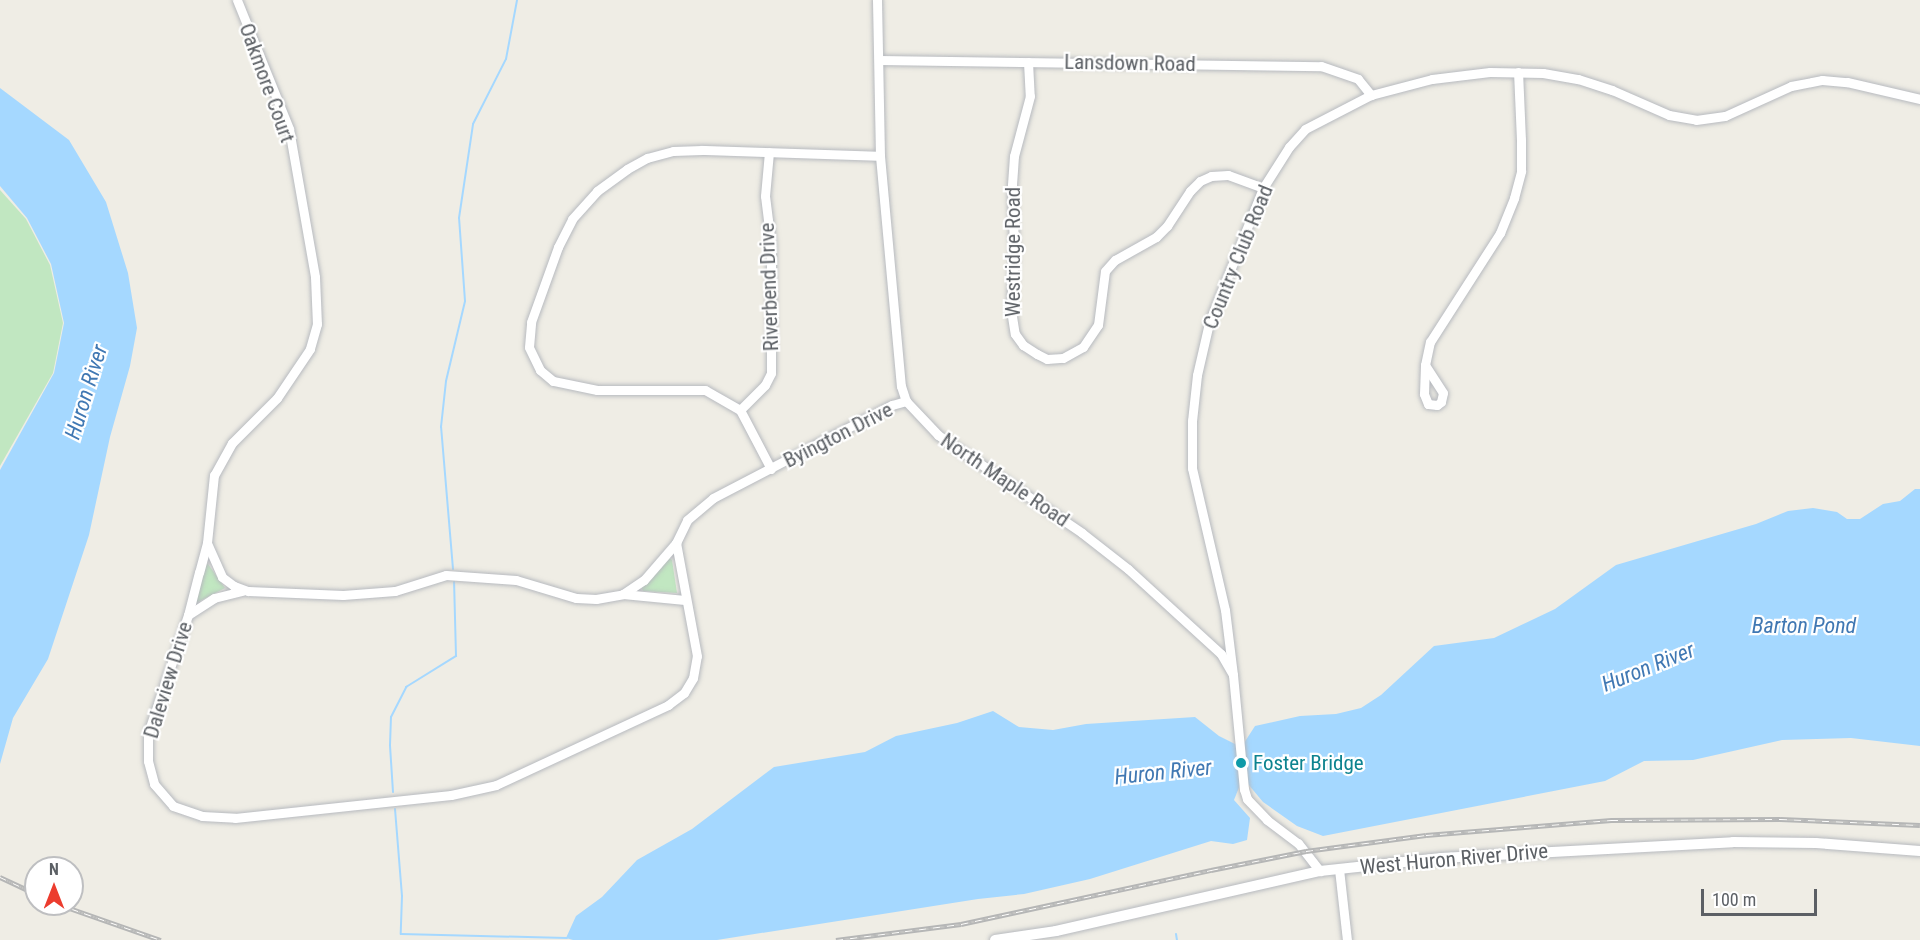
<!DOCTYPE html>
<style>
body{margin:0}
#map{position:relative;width:1920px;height:940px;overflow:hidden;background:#efede5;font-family:"Roboto Condensed",sans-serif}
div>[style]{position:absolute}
.green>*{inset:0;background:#c1e7c1}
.water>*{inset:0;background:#a5d8ff}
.stream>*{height:2px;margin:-1px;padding:0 1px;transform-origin:1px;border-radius:1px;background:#a5d8ff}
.roads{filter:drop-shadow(0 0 2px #b7babf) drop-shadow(0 0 2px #b7babf)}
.minor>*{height:9px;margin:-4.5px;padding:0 4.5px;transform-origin:4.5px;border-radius:4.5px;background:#fff}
.tertiary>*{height:10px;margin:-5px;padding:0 5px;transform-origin:5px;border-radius:5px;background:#fff}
.rail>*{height:4.5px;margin-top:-2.25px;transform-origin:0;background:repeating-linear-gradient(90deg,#fff 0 7px,#b5b6b6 0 14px);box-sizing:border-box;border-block:2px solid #b5b6b6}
.dots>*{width:16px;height:16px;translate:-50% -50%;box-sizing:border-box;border:3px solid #fff;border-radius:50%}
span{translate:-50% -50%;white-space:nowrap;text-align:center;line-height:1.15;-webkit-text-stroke:4.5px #fff;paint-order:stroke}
.street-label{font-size:21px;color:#5c6065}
.culture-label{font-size:21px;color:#0d838f}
.left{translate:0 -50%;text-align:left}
.water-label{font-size:22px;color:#4078b3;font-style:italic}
.north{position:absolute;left:24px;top:856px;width:60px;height:60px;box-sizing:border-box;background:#fff;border:2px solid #bebfc1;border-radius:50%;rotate:0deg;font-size:16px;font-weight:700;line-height:24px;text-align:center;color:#5c6065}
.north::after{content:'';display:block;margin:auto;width:21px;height:27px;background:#ec3c2e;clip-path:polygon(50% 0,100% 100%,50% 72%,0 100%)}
.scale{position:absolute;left:1701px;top:889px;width:116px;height:27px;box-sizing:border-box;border:3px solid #5c6065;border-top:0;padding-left:8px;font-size:18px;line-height:21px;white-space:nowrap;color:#5c6065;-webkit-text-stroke:4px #fff;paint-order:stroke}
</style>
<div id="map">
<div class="green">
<i style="clip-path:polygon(0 190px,26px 219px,50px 265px,63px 323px,53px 373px,0 466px)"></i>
<i style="clip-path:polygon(669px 558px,672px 560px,677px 593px,643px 591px,641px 586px)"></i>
<i style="clip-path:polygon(208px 564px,225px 588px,194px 604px,205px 565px)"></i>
</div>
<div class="water">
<i style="clip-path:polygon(0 88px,69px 140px,106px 202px,128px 273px,137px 328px,130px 366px,110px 437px,89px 535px,48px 659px,13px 718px,0 764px,0 470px,54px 373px,64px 323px,51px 264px,27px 218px,0 186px)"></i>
<i style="clip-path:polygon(1915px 489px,1920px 489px,1920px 746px,1851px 738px,1782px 740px,1693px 760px,1644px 761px,1605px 781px,1323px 836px,1297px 826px,1263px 802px,1248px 784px,1240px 785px,1234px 800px,1250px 818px,1247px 840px,1233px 844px,1211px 841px,1090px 879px,1024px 894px,978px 899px,717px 940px,573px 940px,566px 938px,576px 916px,602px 897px,637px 860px,692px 829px,774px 767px,865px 752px,896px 736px,957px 723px,993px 711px,1019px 727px,1053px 730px,1086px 724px,1195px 717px,1219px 736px,1235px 744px,1244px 743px,1255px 726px,1300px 716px,1336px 714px,1361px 708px,1381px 695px,1434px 646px,1494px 638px,1555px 609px,1616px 565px,1756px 524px,1788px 511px,1813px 508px,1837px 512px,1847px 519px,1860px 519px,1883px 504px,1900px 501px)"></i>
</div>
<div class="stream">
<i style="left:453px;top:569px;width:143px;rotate:-94.8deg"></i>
<i style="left:441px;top:427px;width:46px;rotate:-83.8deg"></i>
<i style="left:446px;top:381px;width:82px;rotate:-76.6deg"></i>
<i style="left:465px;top:301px;width:83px;rotate:-94.1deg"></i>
<i style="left:459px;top:218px;width:95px;rotate:-81.5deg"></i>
<i style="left:473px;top:124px;width:73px;rotate:-63.1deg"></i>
<i style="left:506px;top:59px;width:60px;rotate:-79.4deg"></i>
<i style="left:393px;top:792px;width:47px;rotate:-93.7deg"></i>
<i style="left:390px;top:745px;width:28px;rotate:-88deg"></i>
<i style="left:391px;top:717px;width:34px;rotate:-63deg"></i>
<i style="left:406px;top:687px;width:59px;rotate:-31.8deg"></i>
<i style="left:456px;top:656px;width:74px;rotate:-91.5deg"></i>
<i style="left:395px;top:809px;width:87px;rotate:85.4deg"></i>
<i style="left:402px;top:896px;width:38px;rotate:92deg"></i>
<i style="left:401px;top:934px;width:166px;rotate:1.4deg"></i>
<i style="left:1176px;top:934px;width:6px;rotate:81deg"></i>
</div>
<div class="roads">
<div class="minor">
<i style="left:237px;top:0;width:139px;rotate:68deg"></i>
<i style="left:289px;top:129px;width:150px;rotate:80deg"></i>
<i style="left:315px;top:277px;width:47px;rotate:87.6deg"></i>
<i style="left:317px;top:324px;width:26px;rotate:106deg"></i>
<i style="left:310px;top:349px;width:59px;rotate:124deg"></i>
<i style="left:277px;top:398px;width:64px;rotate:135deg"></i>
<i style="left:232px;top:443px;width:37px;rotate:119deg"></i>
<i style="left:214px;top:475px;width:68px;rotate:95.9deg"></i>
<i style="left:207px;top:543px;width:30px;rotate:105deg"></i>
<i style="left:199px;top:572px;width:44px;rotate:104.3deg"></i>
<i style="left:188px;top:615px;width:125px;rotate:108.7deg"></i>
<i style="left:148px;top:733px;width:28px;rotate:90deg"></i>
<i style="left:148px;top:761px;width:24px;rotate:75deg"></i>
<i style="left:154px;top:784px;width:29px;rotate:49deg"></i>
<i style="left:173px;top:806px;width:31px;rotate:19deg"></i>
<i style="left:202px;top:816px;width:33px;rotate:3deg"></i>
<i style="left:235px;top:818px;width:217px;rotate:-6.1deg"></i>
<i style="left:451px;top:795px;width:46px;rotate:-12.5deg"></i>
<i style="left:496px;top:785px;width:190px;rotate:-24.9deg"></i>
<i style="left:668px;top:705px;width:20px;rotate:-37deg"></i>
<i style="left:684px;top:693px;width:17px;rotate:-59deg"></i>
<i style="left:693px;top:678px;width:22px;rotate:-80deg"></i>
<i style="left:697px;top:656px;width:115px;rotate:-100.5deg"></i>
<i style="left:676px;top:543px;width:25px;rotate:-64deg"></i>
<i style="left:687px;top:520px;width:34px;rotate:-40deg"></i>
<i style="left:713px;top:498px;width:202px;rotate:-27.5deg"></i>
<i style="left:892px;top:405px;width:15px;rotate:-16deg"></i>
<i style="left:877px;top:0;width:156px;rotate:88.9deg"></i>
<i style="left:880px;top:156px;width:231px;rotate:84.8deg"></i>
<i style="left:901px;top:386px;width:16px;rotate:72deg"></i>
<i style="left:906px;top:401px;width:47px;rotate:46.7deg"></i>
<i style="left:938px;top:435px;width:174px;rotate:34.2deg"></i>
<i style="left:1082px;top:533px;width:58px;rotate:38deg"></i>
<i style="left:1128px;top:569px;width:126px;rotate:42.4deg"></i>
<i style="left:1221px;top:654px;width:24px;rotate:60deg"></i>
<i style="left:1233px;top:675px;width:115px;rotate:84.5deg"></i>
<i style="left:1244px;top:789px;width:10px;rotate:73deg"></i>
<i style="left:1247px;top:799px;width:29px;rotate:46deg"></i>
<i style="left:1267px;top:820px;width:39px;rotate:37deg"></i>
<i style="left:1298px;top:843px;width:36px;rotate:52deg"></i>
<i style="left:879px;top:60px;width:442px;rotate:0.8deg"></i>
<i style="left:1321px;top:66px;width:39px;rotate:19deg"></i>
<i style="left:1358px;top:79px;width:21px;rotate:51deg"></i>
<i style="left:1028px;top:62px;width:34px;rotate:87deg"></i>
<i style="left:1030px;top:96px;width:62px;rotate:104.9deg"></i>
<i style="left:1014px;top:156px;width:29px;rotate:94deg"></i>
<i style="left:1012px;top:185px;width:64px;rotate:88.2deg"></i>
<i style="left:1014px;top:249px;width:61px;rotate:92.8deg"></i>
<i style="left:1011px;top:310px;width:24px;rotate:81deg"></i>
<i style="left:1015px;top:334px;width:14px;rotate:54deg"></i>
<i style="left:1023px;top:345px;width:17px;rotate:33deg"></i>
<i style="left:1037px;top:354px;width:11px;rotate:27deg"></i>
<i style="left:1047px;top:359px;width:16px;rotate:-4deg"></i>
<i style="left:1063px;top:358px;width:23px;rotate:-29deg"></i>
<i style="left:1083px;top:347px;width:27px;rotate:-56deg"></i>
<i style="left:1098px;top:325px;width:54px;rotate:-82.6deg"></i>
<i style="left:1105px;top:271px;width:15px;rotate:-48deg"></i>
<i style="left:1115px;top:260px;width:47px;rotate:-29.3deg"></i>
<i style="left:1156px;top:237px;width:16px;rotate:-45deg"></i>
<i style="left:1167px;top:226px;width:42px;rotate:-56.7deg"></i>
<i style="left:1190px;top:191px;width:14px;rotate:-45deg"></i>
<i style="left:1200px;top:181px;width:12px;rotate:-24deg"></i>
<i style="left:1211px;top:176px;width:17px;rotate:-3deg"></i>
<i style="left:1228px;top:175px;width:37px;rotate:20deg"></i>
<i style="left:1425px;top:365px;width:33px;rotate:57deg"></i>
<i style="left:1443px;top:393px;width:9px;rotate:103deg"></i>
<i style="left:1441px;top:402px;width:5px;rotate:143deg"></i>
<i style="left:1437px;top:405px;width:9px;rotate:-174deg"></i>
<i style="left:1428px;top:404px;width:11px;rotate:-112deg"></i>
<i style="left:1424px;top:394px;width:29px;rotate:-88deg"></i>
<i style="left:1425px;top:365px;width:24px;rotate:-78deg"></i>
<i style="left:1430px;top:342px;width:130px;rotate:-57.3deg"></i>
<i style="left:1500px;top:233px;width:38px;rotate:-68deg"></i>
<i style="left:1514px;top:198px;width:28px;rotate:-75deg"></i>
<i style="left:1521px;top:171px;width:31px;rotate:-90deg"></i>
<i style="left:1521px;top:140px;width:68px;rotate:-92.5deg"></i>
<i style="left:740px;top:410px;width:35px;rotate:-45deg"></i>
<i style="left:765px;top:385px;width:13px;rotate:-63deg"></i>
<i style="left:771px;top:373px;width:129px;rotate:-90deg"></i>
<i style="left:771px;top:244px;width:48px;rotate:-97.1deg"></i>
<i style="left:765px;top:196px;width:44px;rotate:-84.8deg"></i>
<i style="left:771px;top:469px;width:67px;rotate:-117.7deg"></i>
<i style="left:740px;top:410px;width:40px;rotate:-150.3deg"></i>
<i style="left:705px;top:390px;width:108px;rotate:180deg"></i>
<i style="left:597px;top:390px;width:45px;rotate:-168.4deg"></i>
<i style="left:553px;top:381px;width:17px;rotate:-140deg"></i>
<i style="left:540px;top:370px;width:25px;rotate:-116deg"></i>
<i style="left:529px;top:347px;width:25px;rotate:-85deg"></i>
<i style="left:531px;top:322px;width:80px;rotate:-70.2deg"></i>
<i style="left:558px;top:247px;width:31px;rotate:-63deg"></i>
<i style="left:572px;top:219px;width:38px;rotate:-48deg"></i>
<i style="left:597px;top:191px;width:37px;rotate:-36deg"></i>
<i style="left:627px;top:169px;width:23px;rotate:-29deg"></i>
<i style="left:647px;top:158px;width:27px;rotate:-15deg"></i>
<i style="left:673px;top:151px;width:29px;rotate:-2deg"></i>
<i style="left:702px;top:150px;width:178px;rotate:1.9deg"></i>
<i style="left:207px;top:543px;width:37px;rotate:66deg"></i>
<i style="left:222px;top:577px;width:15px;rotate:37deg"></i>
<i style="left:234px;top:586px;width:15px;rotate:20deg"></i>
<i style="left:248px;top:591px;width:95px;rotate:2.4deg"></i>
<i style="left:343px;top:595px;width:52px;rotate:-4.4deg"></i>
<i style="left:395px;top:591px;width:53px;rotate:-17.4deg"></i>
<i style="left:446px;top:575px;width:70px;rotate:4.1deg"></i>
<i style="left:516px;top:580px;width:63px;rotate:16.7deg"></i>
<i style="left:576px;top:598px;width:20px;rotate:3deg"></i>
<i style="left:596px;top:599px;width:27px;rotate:-10deg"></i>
<i style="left:623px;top:594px;width:62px;rotate:5.5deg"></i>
<i style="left:623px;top:594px;width:25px;rotate:-34deg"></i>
<i style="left:644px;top:580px;width:49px;rotate:-49.1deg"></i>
<i style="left:188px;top:615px;width:31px;rotate:-33deg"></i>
<i style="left:214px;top:598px;width:30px;rotate:-14deg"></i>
<i style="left:1233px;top:675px;width:65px;rotate:-97deg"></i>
<i style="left:1225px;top:610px;width:146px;rotate:-103.1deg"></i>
<i style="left:1192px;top:468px;width:47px;rotate:-90deg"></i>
<i style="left:1192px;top:421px;width:46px;rotate:-83.8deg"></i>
<i style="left:1197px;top:375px;width:53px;rotate:-77deg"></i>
<i style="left:1209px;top:323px;width:145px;rotate:-68.2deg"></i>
<i style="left:1263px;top:188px;width:49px;rotate:-57.6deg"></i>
<i style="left:1289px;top:147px;width:24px;rotate:-48deg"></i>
<i style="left:1305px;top:129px;width:74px;rotate:-27.3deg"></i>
<i style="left:1371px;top:95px;width:63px;rotate:-14.7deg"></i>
<i style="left:1432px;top:79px;width:58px;rotate:-6.9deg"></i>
<i style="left:1490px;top:72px;width:53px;rotate:1.1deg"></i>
<i style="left:1543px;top:73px;width:36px;rotate:10deg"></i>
<i style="left:1578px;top:79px;width:36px;rotate:18deg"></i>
<i style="left:1612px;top:90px;width:62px;rotate:23.7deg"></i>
<i style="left:1669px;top:115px;width:27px;rotate:10deg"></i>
<i style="left:1696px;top:120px;width:29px;rotate:-8deg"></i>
<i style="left:1725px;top:116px;width:72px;rotate:-24.4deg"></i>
<i style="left:1791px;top:86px;width:32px;rotate:-11deg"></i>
<i style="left:1822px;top:80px;width:25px;rotate:5deg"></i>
<i style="left:1847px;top:82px;width:75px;rotate:13.1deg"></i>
<i style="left:1339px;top:869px;width:71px;rotate:83.6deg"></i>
</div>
<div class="tertiary">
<i style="left:995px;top:940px;width:62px;rotate:-8.4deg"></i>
<i style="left:1056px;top:931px;width:271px;rotate:-12.8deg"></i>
<i style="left:1320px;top:871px;width:122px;rotate:-6.1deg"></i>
<i style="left:1441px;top:858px;width:292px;rotate:-3.1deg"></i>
<i style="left:1733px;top:842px;width:83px;rotate:0.7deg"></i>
<i style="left:1816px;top:843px;width:104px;rotate:4.4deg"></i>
</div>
</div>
<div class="rail">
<i style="left:0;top:877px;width:40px;rotate:25deg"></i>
<i style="left:58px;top:904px;width:109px;rotate:19.3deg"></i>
<i style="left:836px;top:940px;width:126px;rotate:-7.3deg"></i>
<i style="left:961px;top:924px;width:256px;rotate:-12.2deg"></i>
<i style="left:1211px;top:870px;width:97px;rotate:-11.3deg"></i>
<i style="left:1306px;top:851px;width:121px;rotate:-7.6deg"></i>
<i style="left:1426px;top:835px;width:186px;rotate:-4.6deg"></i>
<i style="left:1611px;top:820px;width:169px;rotate:-0.3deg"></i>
<i style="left:1780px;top:819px;width:140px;rotate:2.5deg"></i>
</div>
<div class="dots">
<i style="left:1241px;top:763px;background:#0f9aa8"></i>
</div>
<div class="street-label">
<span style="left:1130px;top:63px;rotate:1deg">Lansdown Road</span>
<span style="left:267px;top:83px;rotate:70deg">Oakmore Court</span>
<span style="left:1013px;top:252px;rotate:-90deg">Westridge Road</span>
<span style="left:1238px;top:257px;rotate:-68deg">Country Club Road</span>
<span style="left:769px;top:287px;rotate:-92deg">Riverbend Drive</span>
<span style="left:838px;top:435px;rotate:-27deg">Byington Drive</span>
<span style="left:1005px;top:480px;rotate:34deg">North Maple Road</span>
<span style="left:168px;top:680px;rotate:-73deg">Daleview Drive</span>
<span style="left:1454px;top:859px;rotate:-5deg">West Huron River Drive</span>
</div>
<div class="culture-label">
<span class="left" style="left:1253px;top:763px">Foster Bridge</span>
</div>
<div class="water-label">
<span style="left:86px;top:392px;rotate:-73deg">Huron River</span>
<span style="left:1804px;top:626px">Barton Pond</span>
<span style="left:1648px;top:667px;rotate:-22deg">Huron River</span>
<span style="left:1163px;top:772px;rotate:-6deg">Huron River</span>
</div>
<div class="north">N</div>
<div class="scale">100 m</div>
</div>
